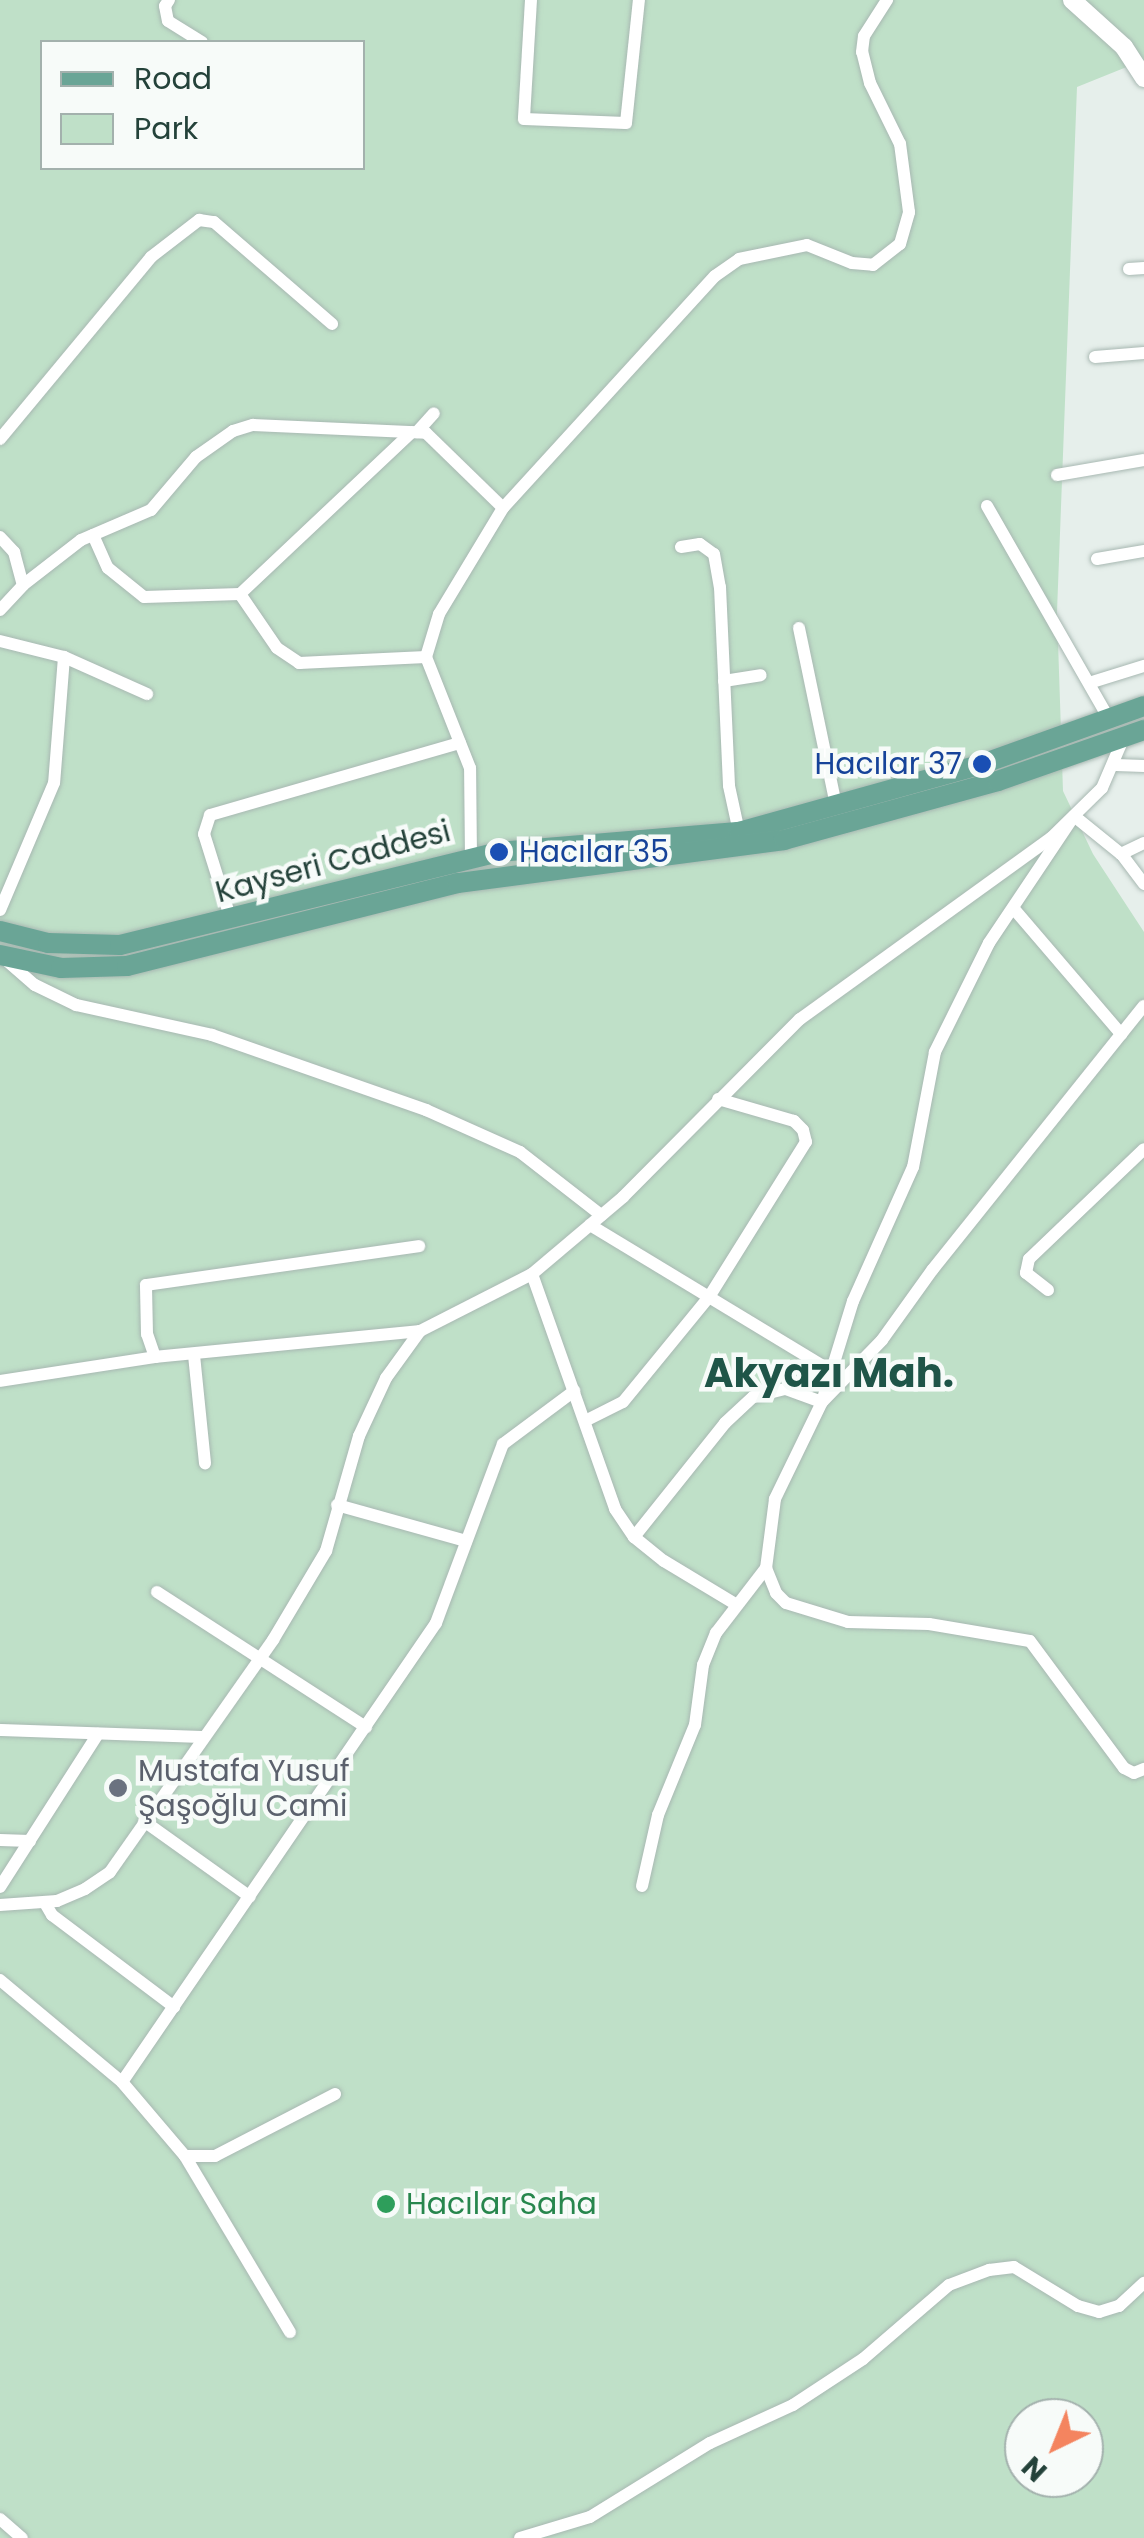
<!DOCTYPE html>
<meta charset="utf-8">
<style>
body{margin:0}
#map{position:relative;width:1144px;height:2538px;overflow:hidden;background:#e6efeb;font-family:Poppins,sans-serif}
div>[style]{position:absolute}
.green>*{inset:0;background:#bfe0c8}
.roads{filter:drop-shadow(0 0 2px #a8b8b2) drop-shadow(0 0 2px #a8b8b2)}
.minor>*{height:12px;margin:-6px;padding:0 6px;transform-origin:6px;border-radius:6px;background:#fff}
.tertiary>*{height:18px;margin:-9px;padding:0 9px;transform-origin:9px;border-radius:9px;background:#fff}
.primary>*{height:20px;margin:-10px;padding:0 10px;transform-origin:10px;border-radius:10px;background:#6aa596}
.dots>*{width:28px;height:28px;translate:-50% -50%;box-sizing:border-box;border:5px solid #f7fbf9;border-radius:50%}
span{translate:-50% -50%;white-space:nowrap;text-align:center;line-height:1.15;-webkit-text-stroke:9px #f7fbf9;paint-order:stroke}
.transit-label{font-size:30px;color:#164399}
.right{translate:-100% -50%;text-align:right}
.left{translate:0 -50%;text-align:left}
.street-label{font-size:30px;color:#24423a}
.worship-label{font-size:30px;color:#5b616d}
.leisure-label{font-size:30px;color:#27864d}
.district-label{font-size:40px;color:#1f5548;font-weight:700}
.legend{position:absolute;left:40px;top:40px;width:325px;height:130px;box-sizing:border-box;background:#f7fbf9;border:2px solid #a3b1ad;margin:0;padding:12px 18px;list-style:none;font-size:30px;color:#24423a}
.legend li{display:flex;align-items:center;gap:20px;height:50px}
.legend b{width:50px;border:2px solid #a3b1ad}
.north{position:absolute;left:1004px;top:2398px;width:100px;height:100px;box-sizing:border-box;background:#f7fbf9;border:2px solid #a3b1ad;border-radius:50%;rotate:223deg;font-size:28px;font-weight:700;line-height:40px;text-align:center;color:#24423a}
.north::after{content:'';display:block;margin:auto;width:35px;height:45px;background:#f4845f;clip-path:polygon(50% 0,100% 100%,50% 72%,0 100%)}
</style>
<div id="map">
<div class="green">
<i style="clip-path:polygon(evenodd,0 0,1144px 0,1144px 60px,1077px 87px,1057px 612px,1063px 791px,1093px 854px,1144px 932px,1144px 2538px,0 2538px,0 0,42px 42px,362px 42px,362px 168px,42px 168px,42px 42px,0 0,1024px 2418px,1084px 2418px,1084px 2478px,1024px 2478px,1024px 2418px)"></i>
</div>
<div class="roads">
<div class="minor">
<i style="left:169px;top:0;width:7px;rotate:124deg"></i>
<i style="left:165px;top:6px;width:15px;rotate:79deg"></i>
<i style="left:168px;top:21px;width:40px;rotate:32deg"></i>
<i style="left:531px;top:0;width:119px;rotate:93.4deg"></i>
<i style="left:524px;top:119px;width:102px;rotate:2.2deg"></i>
<i style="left:626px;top:123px;width:124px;rotate:-84deg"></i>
<i style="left:1129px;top:269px;width:15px;rotate:-4deg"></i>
<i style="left:1095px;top:357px;width:49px;rotate:-4.7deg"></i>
<i style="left:417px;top:432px;width:25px;rotate:-48deg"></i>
<i style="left:0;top:439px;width:236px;rotate:-50.3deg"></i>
<i style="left:151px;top:257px;width:61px;rotate:-37.6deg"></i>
<i style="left:199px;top:220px;width:15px;rotate:8deg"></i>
<i style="left:214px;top:222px;width:156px;rotate:40.8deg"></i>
<i style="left:1057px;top:475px;width:88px;rotate:-9.8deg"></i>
<i style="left:987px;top:506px;width:245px;rotate:60.2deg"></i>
<i style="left:93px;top:535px;width:36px;rotate:66deg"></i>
<i style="left:108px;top:568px;width:46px;rotate:38.9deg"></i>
<i style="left:144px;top:597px;width:96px;rotate:-1.8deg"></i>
<i style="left:240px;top:594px;width:236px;rotate:-43.3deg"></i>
<i style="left:0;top:537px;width:21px;rotate:47deg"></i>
<i style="left:14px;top:552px;width:34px;rotate:75deg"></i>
<i style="left:681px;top:547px;width:19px;rotate:-9deg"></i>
<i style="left:700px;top:544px;width:17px;rotate:36deg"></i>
<i style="left:714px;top:554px;width:34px;rotate:80deg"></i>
<i style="left:720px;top:587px;width:199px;rotate:87.4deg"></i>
<i style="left:729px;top:786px;width:47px;rotate:77.7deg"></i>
<i style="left:1097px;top:559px;width:48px;rotate:-9.7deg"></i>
<i style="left:240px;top:594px;width:65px;rotate:55.6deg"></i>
<i style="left:277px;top:648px;width:27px;rotate:34deg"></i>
<i style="left:299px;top:663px;width:127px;rotate:-2.7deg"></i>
<i style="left:0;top:610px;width:34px;rotate:-47deg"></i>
<i style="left:23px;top:585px;width:73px;rotate:-37.8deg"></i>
<i style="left:81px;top:540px;width:76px;rotate:-23.2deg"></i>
<i style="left:151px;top:510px;width:70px;rotate:-49.7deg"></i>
<i style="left:196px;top:457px;width:45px;rotate:-35.1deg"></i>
<i style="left:233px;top:431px;width:21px;rotate:-17deg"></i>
<i style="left:253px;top:425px;width:173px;rotate:2.6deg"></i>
<i style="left:426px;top:433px;width:107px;rotate:44.2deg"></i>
<i style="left:799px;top:628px;width:181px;rotate:78.2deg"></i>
<i style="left:0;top:641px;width:66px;rotate:14deg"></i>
<i style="left:64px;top:657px;width:126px;rotate:94.5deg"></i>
<i style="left:54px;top:783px;width:138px;rotate:113deg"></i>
<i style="left:64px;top:657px;width:91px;rotate:24deg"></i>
<i style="left:724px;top:681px;width:37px;rotate:-9deg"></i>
<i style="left:1089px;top:683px;width:58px;rotate:-17.2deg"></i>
<i style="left:1116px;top:765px;width:28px;rotate:2deg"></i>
<i style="left:1121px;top:854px;width:25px;rotate:-26deg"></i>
<i style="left:471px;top:857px;width:89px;rotate:-90.6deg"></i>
<i style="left:470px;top:768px;width:119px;rotate:-111.6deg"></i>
<i style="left:426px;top:657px;width:45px;rotate:-73.2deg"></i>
<i style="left:439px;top:614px;width:124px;rotate:-58.9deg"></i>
<i style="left:503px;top:508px;width:314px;rotate:-47.6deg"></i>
<i style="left:715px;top:276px;width:29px;rotate:-35deg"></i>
<i style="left:739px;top:259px;width:69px;rotate:-11.6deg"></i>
<i style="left:807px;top:245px;width:48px;rotate:21.8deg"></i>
<i style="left:852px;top:263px;width:21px;rotate:5deg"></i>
<i style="left:873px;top:265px;width:34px;rotate:-38deg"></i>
<i style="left:900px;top:244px;width:33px;rotate:-74deg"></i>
<i style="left:909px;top:212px;width:69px;rotate:-97.5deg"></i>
<i style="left:900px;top:144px;width:68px;rotate:-116.2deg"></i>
<i style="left:870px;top:83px;width:32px;rotate:-104deg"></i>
<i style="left:862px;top:52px;width:16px;rotate:-83deg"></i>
<i style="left:864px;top:36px;width:43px;rotate:-57.4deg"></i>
<i style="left:1144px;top:884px;width:38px;rotate:-127deg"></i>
<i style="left:1121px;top:854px;width:60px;rotate:-141deg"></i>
<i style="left:1074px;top:816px;width:153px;rotate:123.8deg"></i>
<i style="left:989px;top:943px;width:122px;rotate:116.4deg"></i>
<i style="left:935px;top:1052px;width:117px;rotate:100.8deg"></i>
<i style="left:913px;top:1167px;width:147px;rotate:114.1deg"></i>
<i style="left:853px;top:1301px;width:106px;rotate:107.1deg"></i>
<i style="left:822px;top:1402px;width:108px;rotate:115.9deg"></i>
<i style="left:775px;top:1499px;width:70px;rotate:97.4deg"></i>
<i style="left:766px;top:1568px;width:27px;rotate:68deg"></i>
<i style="left:776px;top:1593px;width:14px;rotate:45deg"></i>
<i style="left:786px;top:1603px;width:65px;rotate:17deg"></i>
<i style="left:848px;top:1622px;width:81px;rotate:1.4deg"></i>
<i style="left:929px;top:1624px;width:102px;rotate:9.6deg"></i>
<i style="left:1030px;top:1641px;width:158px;rotate:53.5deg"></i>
<i style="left:1124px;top:1768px;width:11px;rotate:27deg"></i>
<i style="left:1134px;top:1773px;width:11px;rotate:-22deg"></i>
<i style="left:1014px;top:909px;width:165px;rotate:49.4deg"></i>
<i style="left:231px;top:920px;width:90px;rotate:-107.4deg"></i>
<i style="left:204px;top:834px;width:20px;rotate:-72deg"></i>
<i style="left:210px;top:815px;width:260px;rotate:-16.1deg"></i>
<i style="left:6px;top:960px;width:38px;rotate:41deg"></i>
<i style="left:35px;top:985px;width:46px;rotate:26deg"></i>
<i style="left:76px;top:1005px;width:139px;rotate:12.4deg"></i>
<i style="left:212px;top:1035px;width:227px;rotate:19.3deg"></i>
<i style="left:426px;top:1110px;width:103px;rotate:24.1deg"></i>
<i style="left:520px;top:1152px;width:103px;rotate:37.9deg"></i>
<i style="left:590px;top:1225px;width:282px;rotate:31.2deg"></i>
<i style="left:532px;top:1274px;width:249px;rotate:70.5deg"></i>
<i style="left:615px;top:1509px;width:34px;rotate:56deg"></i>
<i style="left:634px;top:1537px;width:38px;rotate:39deg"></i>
<i style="left:664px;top:1561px;width:85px;rotate:31.1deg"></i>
<i style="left:1048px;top:1290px;width:28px;rotate:-142deg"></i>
<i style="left:1026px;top:1273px;width:14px;rotate:-78deg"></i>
<i style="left:1029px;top:1259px;width:159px;rotate:-43.7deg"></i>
<i style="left:194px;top:1355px;width:109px;rotate:84.2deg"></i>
<i style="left:155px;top:1357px;width:24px;rotate:-109deg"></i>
<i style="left:147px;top:1334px;width:49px;rotate:-91.2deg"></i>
<i style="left:146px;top:1285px;width:276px;rotate:-8.1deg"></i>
<i style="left:0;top:1381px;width:157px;rotate:-8.8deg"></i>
<i style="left:155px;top:1357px;width:266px;rotate:-5.6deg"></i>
<i style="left:420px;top:1331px;width:126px;rotate:-27deg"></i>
<i style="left:532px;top:1274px;width:119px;rotate:-40.2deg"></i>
<i style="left:623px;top:1197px;width:251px;rotate:-45.2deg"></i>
<i style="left:800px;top:1019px;width:309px;rotate:-35.8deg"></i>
<i style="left:1051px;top:838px;width:71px;rotate:-44.4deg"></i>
<i style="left:1102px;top:788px;width:53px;rotate:-66.8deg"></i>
<i style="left:585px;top:1421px;width:42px;rotate:-26.6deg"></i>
<i style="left:623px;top:1402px;width:136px;rotate:-50.7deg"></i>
<i style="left:709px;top:1297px;width:183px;rotate:-58deg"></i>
<i style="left:806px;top:1142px;width:12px;rotate:-104deg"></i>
<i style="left:803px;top:1130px;width:13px;rotate:-135deg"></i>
<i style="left:794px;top:1121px;width:79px;rotate:-163.9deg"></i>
<i style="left:337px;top:1505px;width:134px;rotate:15.6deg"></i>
<i style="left:634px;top:1537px;width:146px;rotate:-51.4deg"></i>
<i style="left:725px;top:1423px;width:38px;rotate:-43deg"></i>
<i style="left:753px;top:1397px;width:34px;rotate:-14deg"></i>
<i style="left:786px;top:1389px;width:38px;rotate:20deg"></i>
<i style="left:822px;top:1402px;width:86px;rotate:-45.9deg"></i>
<i style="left:882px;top:1340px;width:87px;rotate:-54.3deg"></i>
<i style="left:933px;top:1269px;width:337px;rotate:-51.3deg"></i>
<i style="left:157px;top:1592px;width:249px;rotate:32.9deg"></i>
<i style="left:0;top:1730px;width:203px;rotate:2deg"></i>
<i style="left:144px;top:1821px;width:130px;rotate:35.6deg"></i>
<i style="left:0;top:1840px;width:30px;rotate:2deg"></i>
<i style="left:642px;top:1886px;width:73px;rotate:-77.3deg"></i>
<i style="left:658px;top:1815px;width:97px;rotate:-67.7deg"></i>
<i style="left:695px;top:1725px;width:61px;rotate:-82.4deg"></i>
<i style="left:703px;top:1665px;width:35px;rotate:-68deg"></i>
<i style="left:716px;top:1633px;width:82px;rotate:-52.4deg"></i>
<i style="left:0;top:1887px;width:182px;rotate:-57.4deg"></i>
<i style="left:45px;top:1903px;width:14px;rotate:60deg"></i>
<i style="left:52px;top:1915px;width:153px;rotate:37deg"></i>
<i style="left:0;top:1905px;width:57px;rotate:-4deg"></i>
<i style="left:57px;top:1901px;width:30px;rotate:-23deg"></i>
<i style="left:85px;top:1889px;width:30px;rotate:-34deg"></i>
<i style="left:110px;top:1872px;width:284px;rotate:-54.9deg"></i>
<i style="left:273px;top:1640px;width:104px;rotate:-59.2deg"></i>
<i style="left:326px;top:1551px;width:120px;rotate:-74deg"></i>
<i style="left:359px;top:1436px;width:64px;rotate:-65deg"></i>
<i style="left:386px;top:1378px;width:58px;rotate:-54.1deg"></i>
<i style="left:0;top:1980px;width:159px;rotate:39.9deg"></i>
<i style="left:122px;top:2082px;width:97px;rotate:49.6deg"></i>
<i style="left:185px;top:2156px;width:30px"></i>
<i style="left:215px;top:2156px;width:135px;rotate:-27.3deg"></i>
<i style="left:122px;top:2082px;width:556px;rotate:-55.62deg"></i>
<i style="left:436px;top:1623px;width:191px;rotate:-69.5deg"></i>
<i style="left:503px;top:1444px;width:89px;rotate:-36.7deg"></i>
<i style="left:185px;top:2156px;width:205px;rotate:59.2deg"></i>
<i style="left:0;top:2519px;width:29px;rotate:41deg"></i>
<i style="left:520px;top:2538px;width:73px;rotate:-16.7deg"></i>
<i style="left:590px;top:2517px;width:141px;rotate:-31.7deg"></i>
<i style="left:710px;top:2443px;width:91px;rotate:-24.6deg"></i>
<i style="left:793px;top:2405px;width:84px;rotate:-33.3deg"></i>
<i style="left:863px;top:2359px;width:113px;rotate:-40.7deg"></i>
<i style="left:949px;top:2285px;width:43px;rotate:-20.6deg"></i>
<i style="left:989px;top:2270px;width:25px;rotate:-7deg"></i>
<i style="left:1014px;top:2267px;width:75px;rotate:31.4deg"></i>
<i style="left:1078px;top:2306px;width:22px;rotate:16deg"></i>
<i style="left:1099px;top:2312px;width:21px;rotate:-17deg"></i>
<i style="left:1119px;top:2306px;width:34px;rotate:-43deg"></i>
</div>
<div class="tertiary">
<i style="left:1072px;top:0;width:70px;rotate:42.1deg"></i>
<i style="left:1124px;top:47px;width:37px;rotate:57deg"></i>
</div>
<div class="primary">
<i style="left:0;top:931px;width:49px;rotate:14deg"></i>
<i style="left:48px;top:943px;width:72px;rotate:1.6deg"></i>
<i style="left:120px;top:945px;width:390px;rotate:-13.8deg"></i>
<i style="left:499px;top:852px;width:241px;rotate:-4.8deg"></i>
<i style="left:739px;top:832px;width:252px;rotate:-15.6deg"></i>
<i style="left:982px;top:764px;width:172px;rotate:-19.7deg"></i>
<i style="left:0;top:955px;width:62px;rotate:12deg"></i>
<i style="left:61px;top:968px;width:66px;rotate:-1.7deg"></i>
<i style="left:127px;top:966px;width:341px;rotate:-14.1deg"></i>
<i style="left:458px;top:883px;width:329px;rotate:-7.5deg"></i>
<i style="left:784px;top:840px;width:222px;rotate:-15.4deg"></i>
<i style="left:998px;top:781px;width:155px;rotate:-19.3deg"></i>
</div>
</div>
<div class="dots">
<i style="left:982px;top:764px;background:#1a4fb4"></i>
<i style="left:499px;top:852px;background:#1a4fb4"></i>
<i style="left:118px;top:1788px;background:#6b7280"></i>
<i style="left:386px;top:2204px;background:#2e9e5b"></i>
</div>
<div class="transit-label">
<span class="right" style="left:962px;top:764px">Hacılar 37</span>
<span class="left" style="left:519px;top:852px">Hacılar 35</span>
</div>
<div class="street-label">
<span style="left:333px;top:862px;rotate:-15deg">Kayseri Caddesi</span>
</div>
<div class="worship-label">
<span class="left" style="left:138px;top:1788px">Mustafa Yusuf<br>Şaşoğlu Cami</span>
</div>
<div class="leisure-label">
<span class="left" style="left:406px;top:2204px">Hacılar Saha</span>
</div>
<div class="district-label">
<span style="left:829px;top:1373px">Akyazı Mah.</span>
</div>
<ul class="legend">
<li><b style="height:12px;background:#6aa596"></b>Road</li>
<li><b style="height:28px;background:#bfe0c8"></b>Park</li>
</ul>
<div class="north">N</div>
</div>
